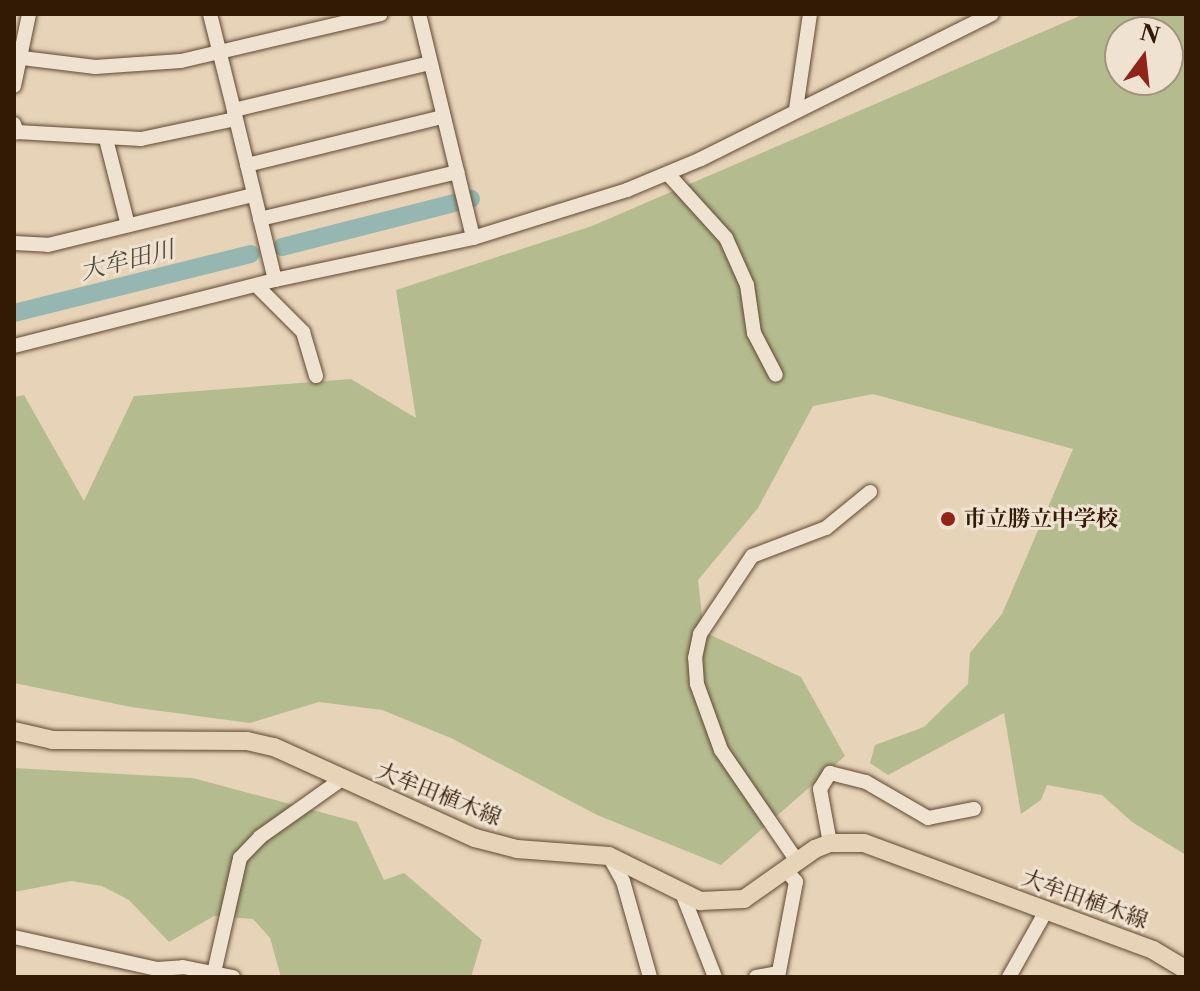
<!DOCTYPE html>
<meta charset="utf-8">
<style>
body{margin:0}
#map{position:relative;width:1200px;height:991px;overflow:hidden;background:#e6d3b8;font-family:"Libre Caslon Text","Noto Serif JP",serif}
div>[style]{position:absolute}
.green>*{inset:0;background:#b4bc8f}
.river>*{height:18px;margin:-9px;padding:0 9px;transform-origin:9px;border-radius:9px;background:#96b7b1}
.roads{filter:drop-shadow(0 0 2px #604832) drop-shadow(0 0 2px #604832)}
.minor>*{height:14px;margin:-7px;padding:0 7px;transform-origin:7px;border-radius:7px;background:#efe2d1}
.major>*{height:18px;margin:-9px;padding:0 9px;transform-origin:9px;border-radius:9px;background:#e6d3b8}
.dots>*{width:22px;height:22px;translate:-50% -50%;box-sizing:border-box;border:4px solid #efe2d1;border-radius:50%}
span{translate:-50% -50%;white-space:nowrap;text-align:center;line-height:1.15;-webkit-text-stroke:6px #efe2d1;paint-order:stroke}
.poi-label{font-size:22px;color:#331a05;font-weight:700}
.left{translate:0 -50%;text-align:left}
.street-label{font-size:22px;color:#331a05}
.water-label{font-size:24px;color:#514939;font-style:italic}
.frame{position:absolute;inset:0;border:16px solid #331a05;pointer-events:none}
.north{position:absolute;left:1104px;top:16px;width:80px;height:80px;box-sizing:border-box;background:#efe2d1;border:2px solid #a4927f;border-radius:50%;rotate:15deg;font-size:22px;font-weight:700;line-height:32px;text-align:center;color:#331a05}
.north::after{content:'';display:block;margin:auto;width:28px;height:36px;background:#8f2418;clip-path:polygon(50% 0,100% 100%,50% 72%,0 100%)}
</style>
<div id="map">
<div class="green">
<i style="clip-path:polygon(evenodd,1084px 14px,1186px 14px,1186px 855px,1132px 822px,1102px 795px,1047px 785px,1041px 800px,1021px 814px,1004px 713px,888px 775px,870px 763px,875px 745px,924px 727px,968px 684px,970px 653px,1002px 614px,1073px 449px,873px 394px,813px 406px,758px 508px,698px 580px,704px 632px,801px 677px,845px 756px,721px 865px,597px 815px,451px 738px,382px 710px,319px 702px,250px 723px,131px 707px,14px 683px,14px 397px,24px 395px,84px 501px,134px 396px,351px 379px,416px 418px,396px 290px,592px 226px,1084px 14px,1120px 32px,1168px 32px,1168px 80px,1120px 80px,1120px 32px)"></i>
<i style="clip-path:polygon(14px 768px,193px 778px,357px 822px,384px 880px,404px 873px,482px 940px,471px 977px,281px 977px,270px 938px,253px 919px,214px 916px,169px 942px,129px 900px,102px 886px,71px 881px,14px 892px)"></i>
</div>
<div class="river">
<i style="left:282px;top:247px;width:195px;rotate:-14.3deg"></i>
<i style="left:14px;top:313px;width:244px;rotate:-14deg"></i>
</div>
<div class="roads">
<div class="minor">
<i style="left:210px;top:14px;width:99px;rotate:76deg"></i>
<i style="left:419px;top:14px;width:230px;rotate:76.4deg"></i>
<i style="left:14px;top:57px;width:82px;rotate:7deg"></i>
<i style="left:95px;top:67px;width:86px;rotate:-4deg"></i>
<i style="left:181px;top:61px;width:205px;rotate:-13.2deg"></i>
<i style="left:14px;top:86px;width:74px;rotate:-78.2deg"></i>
<i style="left:796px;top:109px;width:96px;rotate:-81.6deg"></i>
<i style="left:14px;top:124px;width:9px;rotate:69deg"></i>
<i style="left:17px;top:132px;width:124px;rotate:3.2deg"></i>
<i style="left:141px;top:139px;width:96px;rotate:-12deg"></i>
<i style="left:106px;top:139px;width:89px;rotate:75.7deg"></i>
<i style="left:247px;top:165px;width:202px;rotate:-13.8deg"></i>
<i style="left:668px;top:174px;width:86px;rotate:47.8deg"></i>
<i style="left:726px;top:238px;width:51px;rotate:65.9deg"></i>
<i style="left:747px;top:285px;width:49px;rotate:81.7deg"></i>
<i style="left:754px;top:333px;width:47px;rotate:62.4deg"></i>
<i style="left:260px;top:219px;width:203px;rotate:-13.4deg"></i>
<i style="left:14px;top:243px;width:34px;rotate:3deg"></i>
<i style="left:48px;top:245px;width:211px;rotate:-13.7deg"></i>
<i style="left:275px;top:280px;width:175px;rotate:-103.6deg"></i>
<i style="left:234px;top:110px;width:202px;rotate:-13.5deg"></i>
<i style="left:258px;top:287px;width:64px;rotate:45deg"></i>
<i style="left:303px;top:332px;width:46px;rotate:73.5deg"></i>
<i style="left:14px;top:346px;width:269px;rotate:-14.2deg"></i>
<i style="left:275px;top:280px;width:202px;rotate:-12deg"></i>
<i style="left:473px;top:238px;width:161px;rotate:-17.3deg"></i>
<i style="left:627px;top:190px;width:80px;rotate:-22.7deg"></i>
<i style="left:701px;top:159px;width:325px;rotate:-26.5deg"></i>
<i style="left:830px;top:843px;width:55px;rotate:-100.5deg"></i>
<i style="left:820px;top:789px;width:19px;rotate:-58deg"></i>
<i style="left:830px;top:773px;width:37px;rotate:14deg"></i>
<i style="left:866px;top:782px;width:72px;rotate:30.1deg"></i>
<i style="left:928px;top:818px;width:47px;rotate:-11.1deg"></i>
<i style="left:609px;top:856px;width:29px;rotate:61deg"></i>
<i style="left:623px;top:881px;width:100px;rotate:74.3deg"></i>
<i style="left:797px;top:861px;width:135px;rotate:-124.4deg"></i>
<i style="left:721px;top:750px;width:70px;rotate:-110deg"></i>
<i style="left:697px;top:684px;width:26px;rotate:-94deg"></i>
<i style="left:695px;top:658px;width:25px;rotate:-78deg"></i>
<i style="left:700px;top:634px;width:94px;rotate:-56.3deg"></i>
<i style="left:752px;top:556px;width:79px;rotate:-20.7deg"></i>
<i style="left:826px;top:528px;width:57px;rotate:-39.3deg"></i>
<i style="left:682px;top:893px;width:90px;rotate:68.6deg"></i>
<i style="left:14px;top:937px;width:147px;rotate:12.6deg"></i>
<i style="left:157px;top:969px;width:26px;rotate:-4deg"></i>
<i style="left:183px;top:967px;width:51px;rotate:11.3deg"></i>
<i style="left:213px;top:977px;width:122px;rotate:-77.2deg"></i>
<i style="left:240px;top:858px;width:29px;rotate:-46deg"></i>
<i style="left:260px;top:837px;width:100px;rotate:-35.3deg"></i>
<i style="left:756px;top:977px;width:22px;rotate:-10deg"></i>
<i style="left:778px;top:977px;width:97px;rotate:-79.3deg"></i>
<i style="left:796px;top:882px;width:14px;rotate:-129deg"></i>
<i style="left:1009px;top:977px;width:76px;rotate:-60.7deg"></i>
</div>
<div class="major">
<i style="left:14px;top:731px;width:39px;rotate:13deg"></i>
<i style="left:52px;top:740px;width:195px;rotate:0.3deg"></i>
<i style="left:247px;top:741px;width:28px;rotate:13deg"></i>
<i style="left:274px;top:747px;width:221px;rotate:24.4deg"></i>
<i style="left:475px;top:838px;width:43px;rotate:14.7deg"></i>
<i style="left:517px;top:849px;width:92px;rotate:4.4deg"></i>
<i style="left:609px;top:856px;width:102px;rotate:26.3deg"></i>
<i style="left:700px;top:901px;width:44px;rotate:-2.6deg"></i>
<i style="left:744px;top:899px;width:87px;rotate:-35.2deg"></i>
<i style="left:815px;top:849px;width:16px;rotate:-22deg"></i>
<i style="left:830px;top:843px;width:34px"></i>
<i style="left:864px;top:843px;width:308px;rotate:20.3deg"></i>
<i style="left:1153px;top:950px;width:39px;rotate:31deg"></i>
</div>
</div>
<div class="dots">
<i style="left:948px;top:519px;background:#8f2418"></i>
</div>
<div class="poi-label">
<span class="left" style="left:964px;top:519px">市立勝立中学校</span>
</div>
<div class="street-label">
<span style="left:439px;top:794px;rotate:22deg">大牟田植木線</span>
<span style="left:1085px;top:899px;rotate:20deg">大牟田植木線</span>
</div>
<div class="water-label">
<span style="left:127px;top:260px;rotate:-14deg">大牟田川</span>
</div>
<div class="frame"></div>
<div class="north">N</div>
</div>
